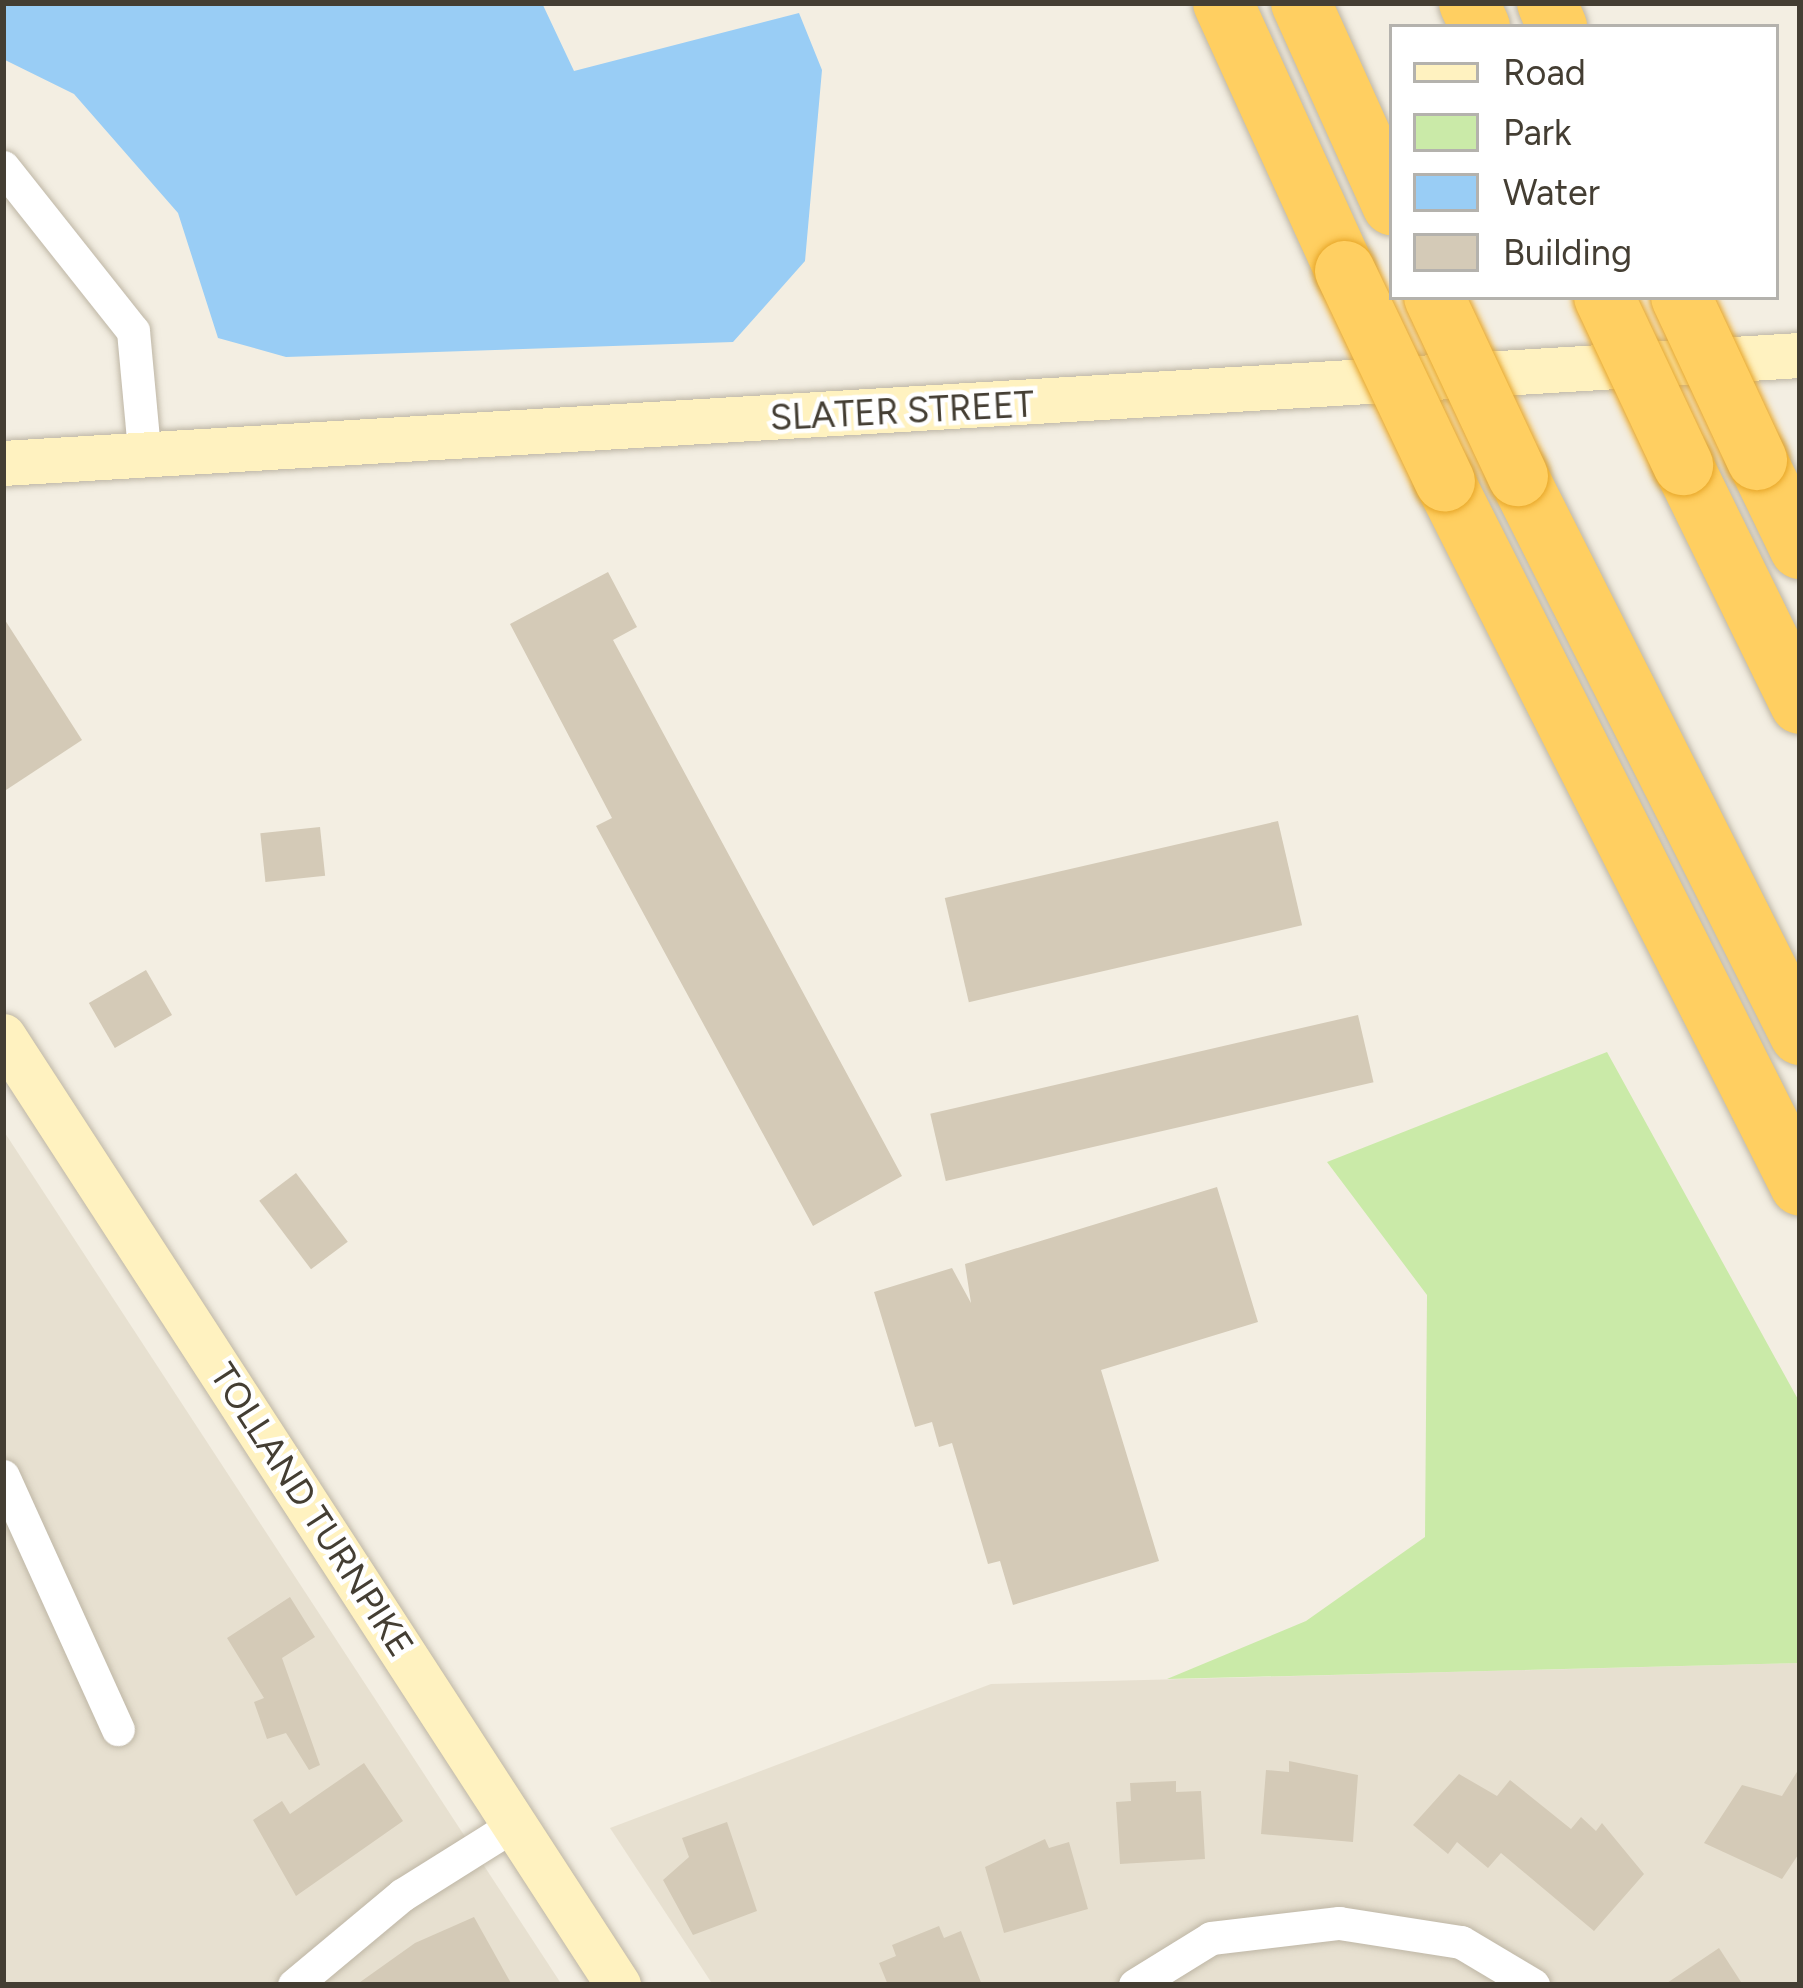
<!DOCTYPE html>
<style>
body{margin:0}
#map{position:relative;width:1803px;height:1988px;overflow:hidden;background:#f3eee2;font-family:Figtree,sans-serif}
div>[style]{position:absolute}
.residential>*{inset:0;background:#e7e0d0}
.green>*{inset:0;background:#caeaa8}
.water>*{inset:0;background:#99cdf5}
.building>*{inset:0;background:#d4cab7;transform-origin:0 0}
.roads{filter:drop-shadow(0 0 3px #beb6a5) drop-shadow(0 0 3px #beb6a5)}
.street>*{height:33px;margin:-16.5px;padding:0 16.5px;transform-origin:16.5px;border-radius:16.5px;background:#fff}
.secondary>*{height:45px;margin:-22.5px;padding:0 22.5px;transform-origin:22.5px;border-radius:22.5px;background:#fff2c0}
.highway>*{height:60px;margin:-30px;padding:0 30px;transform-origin:30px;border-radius:30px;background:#ffcf61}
.bridges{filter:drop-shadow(0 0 3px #e7a628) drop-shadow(0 0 3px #e7a628)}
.highway-bridge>*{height:60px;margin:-30px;padding:0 30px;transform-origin:30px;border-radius:30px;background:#ffcf61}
span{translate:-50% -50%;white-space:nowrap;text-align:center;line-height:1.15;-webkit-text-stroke:9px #fff;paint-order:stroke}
.street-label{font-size:36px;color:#443e33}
.frame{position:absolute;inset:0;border:6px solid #443e33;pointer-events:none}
.legend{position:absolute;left:1389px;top:24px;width:390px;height:276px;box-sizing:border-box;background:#fff;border:3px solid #b4b2ad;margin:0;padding:15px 21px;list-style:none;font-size:36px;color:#443e33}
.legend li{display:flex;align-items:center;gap:24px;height:60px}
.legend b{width:60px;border:3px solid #b4b2ad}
</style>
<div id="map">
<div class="residential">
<i style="clip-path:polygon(3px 1130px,562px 1985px,3px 1985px)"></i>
<i style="clip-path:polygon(1800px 1663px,1800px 1985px,713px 1985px,610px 1828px,991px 1684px)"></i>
</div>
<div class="green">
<i style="clip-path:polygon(1607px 1052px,1800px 1403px,1800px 1663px,1167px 1679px,1306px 1621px,1425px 1537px,1427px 1295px,1327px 1162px)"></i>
</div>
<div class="water">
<i style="clip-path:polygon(3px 3px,542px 3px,574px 71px,799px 13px,822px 70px,805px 261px,733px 342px,286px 357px,218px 338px,178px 213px,74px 94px,3px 59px)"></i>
</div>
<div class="building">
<i style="clip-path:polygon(608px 572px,637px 627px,613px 640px,902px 1176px,813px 1226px,596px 826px,612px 818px,510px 624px)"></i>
<i style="clip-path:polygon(3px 617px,82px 740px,3px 792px)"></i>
<i style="left:1278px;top:821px;width:107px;height:342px;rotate:77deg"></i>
<i style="left:320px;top:827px;width:49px;height:60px;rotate:84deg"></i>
<i style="left:146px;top:970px;width:52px;height:66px;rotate:60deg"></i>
<i style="left:1358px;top:1015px;width:69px;height:439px;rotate:77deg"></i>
<i style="left:296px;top:1173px;width:86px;height:46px;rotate:53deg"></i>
<i style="clip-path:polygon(1217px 1187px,1258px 1322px,1101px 1370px,1159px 1561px,1013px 1605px,1000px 1561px,988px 1564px,952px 1443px,939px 1447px,932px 1422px,915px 1427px,874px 1292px,952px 1268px,971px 1303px,965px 1264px)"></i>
<i style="clip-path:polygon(290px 1597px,315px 1637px,282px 1658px,320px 1765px,309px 1770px,286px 1733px,267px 1739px,254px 1702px,264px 1698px,227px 1638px)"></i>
<i style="clip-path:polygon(1289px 1761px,1358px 1775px,1353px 1842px,1261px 1834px,1266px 1770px,1289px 1772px)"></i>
<i style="clip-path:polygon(364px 1763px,403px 1821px,296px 1896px,253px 1820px,282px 1801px,290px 1814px)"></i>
<i style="clip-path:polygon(1800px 1767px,1800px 1852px,1782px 1879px,1704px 1843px,1742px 1785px,1782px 1796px)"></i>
<i style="clip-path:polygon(1459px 1774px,1497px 1796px,1510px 1780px,1571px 1829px,1581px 1817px,1596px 1831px,1602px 1823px,1644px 1874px,1594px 1931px,1501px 1853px,1488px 1868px,1457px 1842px,1448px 1854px,1413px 1825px)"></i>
<i style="clip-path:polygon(1176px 1781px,1176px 1792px,1201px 1791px,1205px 1859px,1120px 1864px,1116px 1802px,1131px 1801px,1130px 1783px)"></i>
<i style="clip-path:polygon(727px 1822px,757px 1911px,693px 1935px,663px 1880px,689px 1857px,682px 1838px)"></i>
<i style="clip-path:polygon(1045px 1839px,1049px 1848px,1069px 1842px,1088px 1909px,1004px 1933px,985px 1867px)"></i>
<i style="clip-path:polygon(474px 1917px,512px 1985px,356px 1985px,415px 1943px)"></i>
<i style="clip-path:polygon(939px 1926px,944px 1938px,961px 1931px,982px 1985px,888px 1985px,879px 1963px,896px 1956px,892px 1945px)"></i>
<i style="clip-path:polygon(1719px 1948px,1743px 1985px,1664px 1985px)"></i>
</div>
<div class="roads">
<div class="street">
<i style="left:3px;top:167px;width:209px;rotate:51.6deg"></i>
<i style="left:133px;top:331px;width:120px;rotate:84.7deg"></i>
<i style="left:3px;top:1476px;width:278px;rotate:65.6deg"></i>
<i style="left:294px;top:1985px;width:141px;rotate:-39.8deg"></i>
<i style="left:402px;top:1895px;width:133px;rotate:-32.1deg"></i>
<i style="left:1135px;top:1985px;width:89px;rotate:-31.7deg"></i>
<i style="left:1211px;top:1938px;width:129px;rotate:-6.7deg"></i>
<i style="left:1339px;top:1923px;width:123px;rotate:8.9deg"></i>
<i style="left:1461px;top:1942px;width:84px;rotate:30.8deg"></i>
</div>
<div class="secondary">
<i style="left:3px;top:463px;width:1800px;rotate:-3.44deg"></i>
<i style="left:3px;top:1036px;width:1131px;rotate:57.05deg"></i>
</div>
<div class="highway">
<i style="left:1223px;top:3px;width:294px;rotate:65.5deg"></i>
<i style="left:1301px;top:3px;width:222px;rotate:65.7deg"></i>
<i style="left:1469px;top:3px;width:26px;rotate:65deg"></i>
<i style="left:1547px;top:3px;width:26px;rotate:67deg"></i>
<i style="left:1757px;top:460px;width:99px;rotate:64.2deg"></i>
<i style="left:1683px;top:465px;width:266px;rotate:63.9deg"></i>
<i style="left:1518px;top:476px;width:626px;rotate:63.23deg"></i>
<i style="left:1445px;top:482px;width:788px;rotate:63.21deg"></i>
</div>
</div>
<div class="bridges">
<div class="highway-bridge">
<i style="left:1345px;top:271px;width:233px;rotate:64.6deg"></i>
<i style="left:1434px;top:297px;width:198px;rotate:64.9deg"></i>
<i style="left:1604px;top:297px;width:186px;rotate:64.8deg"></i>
<i style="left:1681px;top:297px;width:180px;rotate:65deg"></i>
</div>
</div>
<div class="street-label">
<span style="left:902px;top:411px;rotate:-3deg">SLATER STREET</span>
<span style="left:312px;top:1510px;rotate:57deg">TOLLAND TURNPIKE</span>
</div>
<div class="frame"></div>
<ul class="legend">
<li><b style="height:15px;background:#fff2c0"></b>Road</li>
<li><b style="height:33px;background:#caeaa8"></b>Park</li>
<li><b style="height:33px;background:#99cdf5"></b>Water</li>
<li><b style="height:33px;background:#d4cab7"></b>Building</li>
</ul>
</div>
